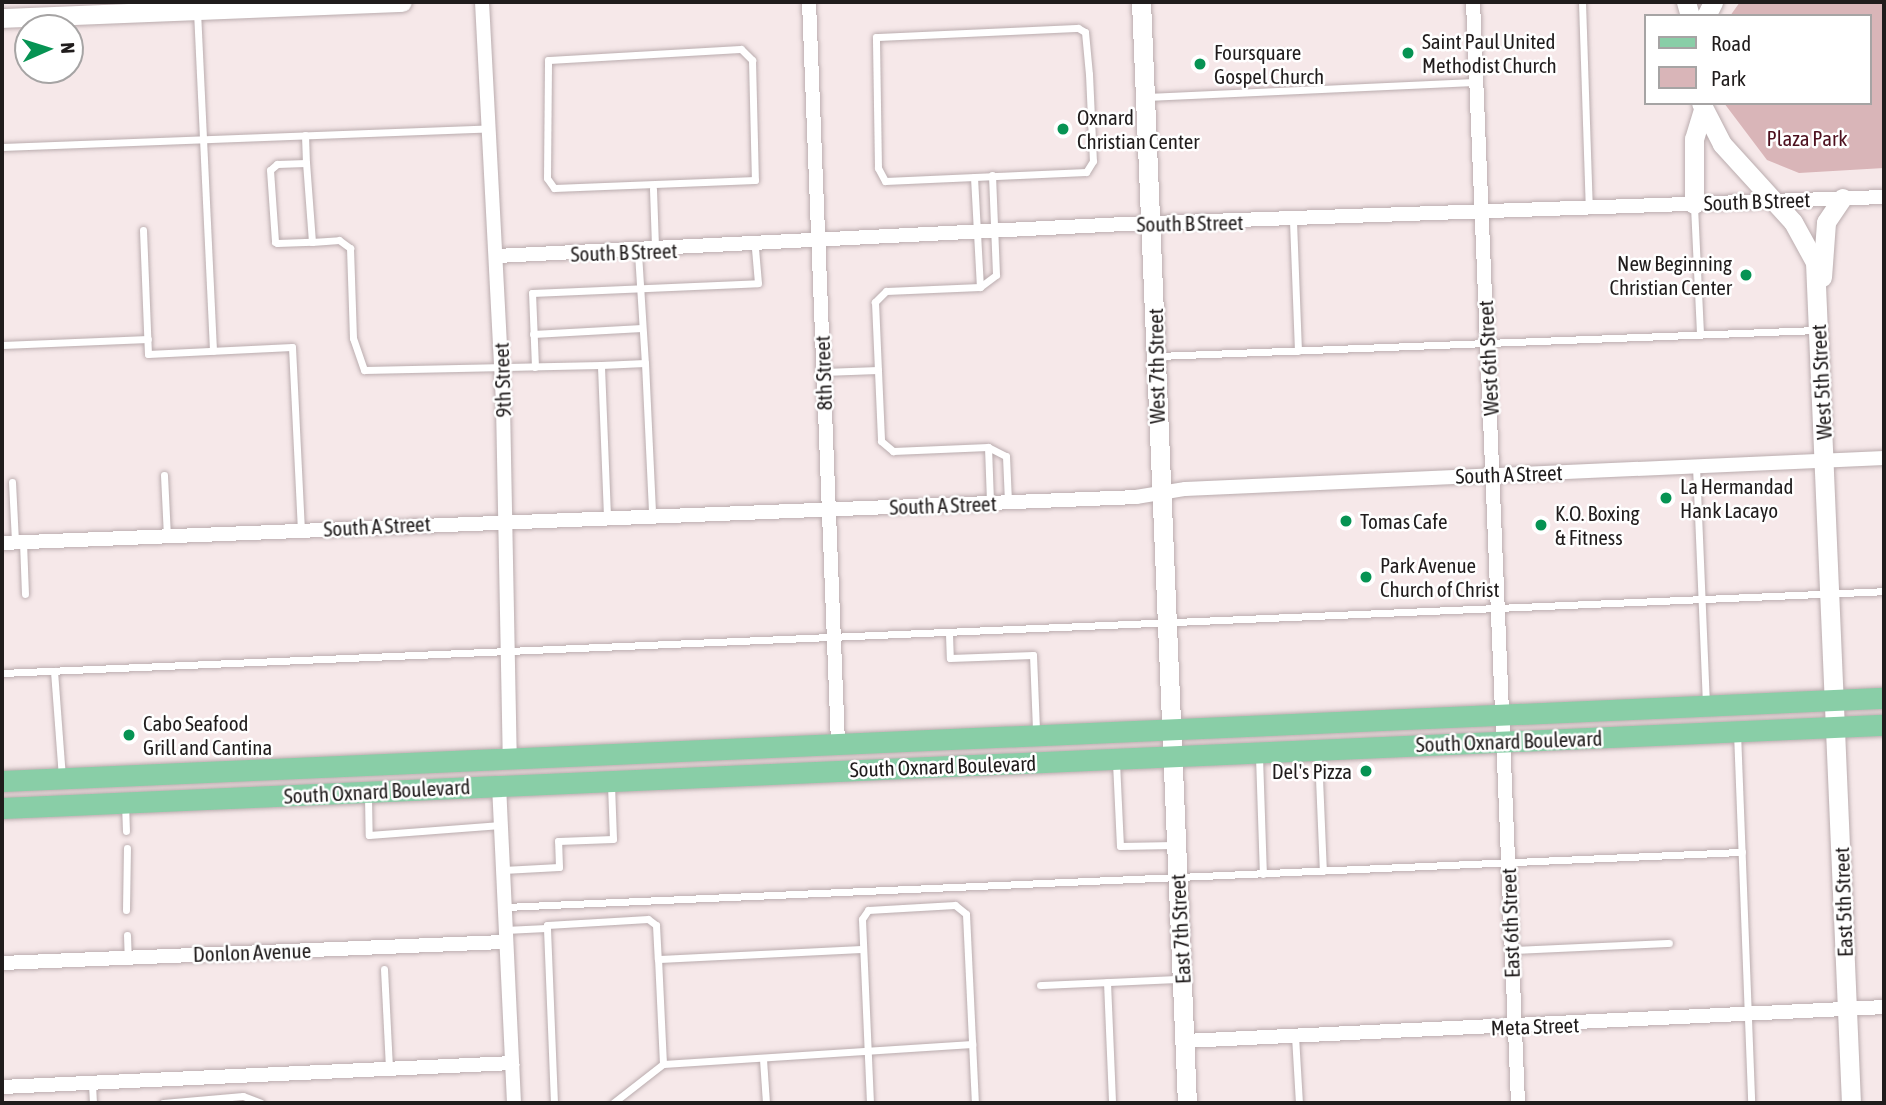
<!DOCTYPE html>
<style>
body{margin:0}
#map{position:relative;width:1886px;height:1105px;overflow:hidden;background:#f6e8e9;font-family:"Asap Condensed",sans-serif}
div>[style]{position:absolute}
.green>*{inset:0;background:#d9b5b8}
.roads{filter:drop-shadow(0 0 2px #baacae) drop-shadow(0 0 2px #baacae)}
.lane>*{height:7px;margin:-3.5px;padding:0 3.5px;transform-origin:3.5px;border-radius:3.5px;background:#fff}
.street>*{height:14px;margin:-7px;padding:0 7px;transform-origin:7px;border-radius:7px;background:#fff}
.secondary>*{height:19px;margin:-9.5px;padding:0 9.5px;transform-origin:9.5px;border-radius:9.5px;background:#fff}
.primary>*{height:21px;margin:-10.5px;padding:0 10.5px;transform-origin:10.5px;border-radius:10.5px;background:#89cea7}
.dots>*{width:19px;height:19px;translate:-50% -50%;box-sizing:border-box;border:4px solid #fff;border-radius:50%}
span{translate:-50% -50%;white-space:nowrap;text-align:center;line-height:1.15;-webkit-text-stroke:5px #fff;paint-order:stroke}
.poi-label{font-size:21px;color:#201c1c}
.left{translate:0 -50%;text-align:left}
.right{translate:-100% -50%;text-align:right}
.park-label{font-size:21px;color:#4d101e}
.street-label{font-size:21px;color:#201c1c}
.frame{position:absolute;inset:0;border:4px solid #201c1c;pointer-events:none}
.legend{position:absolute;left:1644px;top:14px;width:228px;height:91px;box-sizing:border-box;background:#fff;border:2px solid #a6a4a4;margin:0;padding:9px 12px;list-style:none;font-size:21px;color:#201c1c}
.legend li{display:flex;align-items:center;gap:14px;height:35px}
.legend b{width:35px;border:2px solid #a6a4a4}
.north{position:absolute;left:14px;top:14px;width:70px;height:70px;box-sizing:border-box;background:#fff;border:2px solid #a6a4a4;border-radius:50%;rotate:87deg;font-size:19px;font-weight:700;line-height:28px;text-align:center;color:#201c1c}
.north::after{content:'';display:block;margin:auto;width:24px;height:32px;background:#069353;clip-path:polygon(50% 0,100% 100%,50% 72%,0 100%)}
</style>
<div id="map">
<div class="green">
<i style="clip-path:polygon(1740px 2px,1884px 2px,1884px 168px,1799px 173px,1767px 160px,1724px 103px,1870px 103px,1870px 16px,1730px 16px)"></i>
</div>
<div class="roads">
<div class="lane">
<i style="left:1582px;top:2px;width:206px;rotate:88.1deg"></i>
<i style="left:197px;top:11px;width:340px;rotate:87.3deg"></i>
<i style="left:1078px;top:28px;width:8px;rotate:30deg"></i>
<i style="left:1085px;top:32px;width:42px;rotate:84.6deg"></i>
<i style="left:1089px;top:74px;width:87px;rotate:87.4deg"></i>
<i style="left:1093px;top:161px;width:13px;rotate:122deg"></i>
<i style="left:1086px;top:172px;width:201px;rotate:177.4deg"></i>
<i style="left:885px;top:181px;width:15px;rotate:-118deg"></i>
<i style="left:878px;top:168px;width:131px;rotate:-90.9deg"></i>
<i style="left:876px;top:37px;width:202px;rotate:-2.6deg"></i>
<i style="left:741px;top:49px;width:16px;rotate:45deg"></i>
<i style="left:752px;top:60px;width:120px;rotate:88.6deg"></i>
<i style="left:755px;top:180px;width:201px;rotate:177.7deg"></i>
<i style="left:554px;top:188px;width:12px;rotate:-125deg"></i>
<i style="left:547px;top:178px;width:118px;rotate:-89.5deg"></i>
<i style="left:548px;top:60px;width:193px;rotate:-3.3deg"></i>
<i style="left:1145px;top:97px;width:331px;rotate:-2.6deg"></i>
<i style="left:305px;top:135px;width:28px;rotate:88deg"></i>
<i style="left:2px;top:147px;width:485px;rotate:-2.2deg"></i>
<i style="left:992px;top:175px;width:100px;rotate:87.7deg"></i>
<i style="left:996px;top:275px;width:20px;rotate:143deg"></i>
<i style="left:980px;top:287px;width:94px;rotate:177.6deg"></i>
<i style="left:886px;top:291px;width:16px;rotate:135deg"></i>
<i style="left:875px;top:302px;width:139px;rotate:87.5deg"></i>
<i style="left:881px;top:441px;width:16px;rotate:40deg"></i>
<i style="left:893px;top:451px;width:95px;rotate:-2.4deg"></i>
<i style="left:988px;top:447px;width:20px;rotate:27deg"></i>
<i style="left:1006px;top:456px;width:46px;rotate:87.5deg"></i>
<i style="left:974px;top:177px;width:110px;rotate:86.9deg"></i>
<i style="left:653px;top:189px;width:58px;rotate:88deg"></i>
<i style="left:1694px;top:206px;width:128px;rotate:87.3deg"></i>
<i style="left:1293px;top:221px;width:130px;rotate:87.8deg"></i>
<i style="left:143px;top:230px;width:124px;rotate:87.7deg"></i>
<i style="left:148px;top:354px;width:144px;rotate:-2.8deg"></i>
<i style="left:292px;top:347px;width:183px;rotate:87.2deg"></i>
<i style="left:312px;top:242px;width:79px;rotate:-94.3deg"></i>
<i style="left:306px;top:163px;width:29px;rotate:178deg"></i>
<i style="left:277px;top:164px;width:9px;rotate:139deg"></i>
<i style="left:270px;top:170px;width:72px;rotate:86deg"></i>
<i style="left:275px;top:242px;width:2px;rotate:27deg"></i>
<i style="left:277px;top:243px;width:35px;rotate:-2deg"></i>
<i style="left:312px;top:242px;width:27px;rotate:-4deg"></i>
<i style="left:339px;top:240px;width:14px;rotate:36deg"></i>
<i style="left:350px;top:248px;width:90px;rotate:88.1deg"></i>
<i style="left:353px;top:338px;width:34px;rotate:71deg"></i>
<i style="left:364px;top:370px;width:237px;rotate:-1.2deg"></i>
<i style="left:638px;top:253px;width:110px;rotate:86.4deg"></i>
<i style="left:533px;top:334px;width:109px;rotate:-3.2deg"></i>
<i style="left:2px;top:345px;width:146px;rotate:-2.4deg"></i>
<i style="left:1158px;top:356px;width:660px;rotate:-2.26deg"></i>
<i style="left:535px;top:367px;width:74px;rotate:-92.3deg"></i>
<i style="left:532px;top:293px;width:226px;rotate:-2.5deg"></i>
<i style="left:758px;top:283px;width:36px;rotate:-95deg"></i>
<i style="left:823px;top:372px;width:55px;rotate:-2.1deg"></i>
<i style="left:988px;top:447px;width:55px;rotate:87.9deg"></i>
<i style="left:1696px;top:466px;width:238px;rotate:87.6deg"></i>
<i style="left:164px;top:475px;width:61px;rotate:87.2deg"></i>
<i style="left:12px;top:482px;width:60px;rotate:87.1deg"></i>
<i style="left:607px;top:516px;width:151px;rotate:-92.3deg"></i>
<i style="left:601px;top:365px;width:44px;rotate:-2.6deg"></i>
<i style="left:645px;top:363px;width:150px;rotate:87.3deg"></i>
<i style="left:23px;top:542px;width:52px;rotate:87.8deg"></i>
<i style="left:949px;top:634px;width:24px;rotate:88deg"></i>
<i style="left:950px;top:658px;width:83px;rotate:-2.1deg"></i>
<i style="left:1033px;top:655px;width:76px;rotate:87.7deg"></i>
<i style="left:54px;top:671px;width:106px;rotate:85.7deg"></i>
<i style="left:2px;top:673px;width:1884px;rotate:-2.49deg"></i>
<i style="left:1737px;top:732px;width:371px;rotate:87.8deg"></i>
<i style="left:1318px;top:754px;width:117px;rotate:87.6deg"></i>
<i style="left:1259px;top:756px;width:118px;rotate:88.1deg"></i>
<i style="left:1116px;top:762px;width:84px;rotate:87.3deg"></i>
<i style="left:1120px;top:846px;width:54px;rotate:-1.1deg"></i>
<i style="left:368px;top:796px;width:39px;rotate:89deg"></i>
<i style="left:369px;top:835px;width:132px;rotate:-4.3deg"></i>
<i style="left:125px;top:803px;width:28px;rotate:88deg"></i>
<i style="left:503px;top:870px;width:56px;rotate:-3.1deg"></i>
<i style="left:559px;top:867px;width:26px;rotate:-92deg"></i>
<i style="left:558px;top:841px;width:55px;rotate:-2.1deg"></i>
<i style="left:613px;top:839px;width:55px;rotate:-92.1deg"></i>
<i style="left:505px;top:907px;width:1238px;rotate:-2.55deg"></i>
<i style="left:126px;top:910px;width:62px;rotate:-89.1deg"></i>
<i style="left:505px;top:930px;width:41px;rotate:-2.8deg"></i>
<i style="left:127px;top:935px;width:23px;rotate:88deg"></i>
<i style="left:1512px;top:950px;width:157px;rotate:-2.6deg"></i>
<i style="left:384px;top:969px;width:100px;rotate:87.1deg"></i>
<i style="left:1107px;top:982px;width:121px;rotate:87.6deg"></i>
<i style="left:1040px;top:985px;width:139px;rotate:-2.5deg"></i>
<i style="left:1295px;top:1036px;width:67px;rotate:86.6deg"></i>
<i style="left:763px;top:1059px;width:44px;rotate:86.1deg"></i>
<i style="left:663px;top:1064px;width:105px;rotate:-92.7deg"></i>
<i style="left:658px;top:959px;width:205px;rotate:-2.8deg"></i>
<i style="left:92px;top:1084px;width:19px;rotate:87deg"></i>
<i style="left:163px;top:1103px;width:80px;rotate:-5deg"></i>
<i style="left:243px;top:1096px;width:19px;rotate:21deg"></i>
<i style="left:554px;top:1103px;width:178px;rotate:-92.3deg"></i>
<i style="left:547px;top:925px;width:101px;rotate:-3.4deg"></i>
<i style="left:648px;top:919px;width:10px;rotate:37deg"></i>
<i style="left:656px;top:925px;width:34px;rotate:87deg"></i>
<i style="left:613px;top:1103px;width:63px;rotate:-38deg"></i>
<i style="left:663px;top:1064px;width:310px;rotate:-3.7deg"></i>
<i style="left:870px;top:1103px;width:184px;rotate:-92.5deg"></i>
<i style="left:862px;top:919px;width:11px;rotate:-56deg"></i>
<i style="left:868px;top:910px;width:87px;rotate:-3.3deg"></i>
<i style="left:955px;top:905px;width:14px;rotate:39deg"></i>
<i style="left:966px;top:914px;width:189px;rotate:87.3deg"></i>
</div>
<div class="street">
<i style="left:482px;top:2px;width:404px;rotate:87deg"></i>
<i style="left:503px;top:405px;width:353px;rotate:88.9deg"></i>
<i style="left:809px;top:2px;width:742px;rotate:87.76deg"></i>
<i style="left:1473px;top:2px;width:1102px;rotate:87.66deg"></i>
<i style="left:497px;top:256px;width:629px;rotate:-2.92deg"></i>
<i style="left:1125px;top:224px;width:759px;rotate:-2.04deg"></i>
<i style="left:2px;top:543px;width:1135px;rotate:-2.32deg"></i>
<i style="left:1136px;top:497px;width:50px;rotate:-9.3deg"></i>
<i style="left:1185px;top:489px;width:700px;rotate:-2.54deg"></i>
<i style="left:499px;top:785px;width:316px;rotate:87.3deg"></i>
<i style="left:2px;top:963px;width:501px;rotate:-2.4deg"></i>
<i style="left:1185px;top:1041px;width:700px;rotate:-2.78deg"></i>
<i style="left:2px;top:1087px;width:511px;rotate:-2.69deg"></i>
</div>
<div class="secondary">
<i style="left:1141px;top:2px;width:1102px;rotate:87.61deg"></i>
<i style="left:1686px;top:2px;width:15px;rotate:74deg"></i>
<i style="left:1706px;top:16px;width:16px;rotate:-63deg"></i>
<i style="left:2px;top:18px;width:400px;rotate:-2.3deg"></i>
<i style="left:1701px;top:103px;width:46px;rotate:62.9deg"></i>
<i style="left:1722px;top:144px;width:105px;rotate:47.7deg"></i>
<i style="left:1793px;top:222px;width:46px;rotate:61.2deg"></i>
<i style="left:1815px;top:262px;width:842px;rotate:87.55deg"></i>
<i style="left:1694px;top:204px;width:65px;rotate:-90deg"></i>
<i style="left:1694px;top:139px;width:31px;rotate:-73deg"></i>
<i style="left:1822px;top:277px;width:55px;rotate:-85.8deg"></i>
<i style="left:1826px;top:222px;width:29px;rotate:-56deg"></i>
</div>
<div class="primary">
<i style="left:2px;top:781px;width:1884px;rotate:-2.53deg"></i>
<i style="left:2px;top:808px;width:1884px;rotate:-2.53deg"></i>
</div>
</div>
<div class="dots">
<i style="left:1408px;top:53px;background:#069353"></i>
<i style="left:1200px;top:64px;background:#069353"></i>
<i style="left:1063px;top:129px;background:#069353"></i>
<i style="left:1746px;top:275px;background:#069353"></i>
<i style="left:1666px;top:498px;background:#069353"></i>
<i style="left:1346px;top:521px;background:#069353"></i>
<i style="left:1541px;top:525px;background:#069353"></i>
<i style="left:1366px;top:577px;background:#069353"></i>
<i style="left:129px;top:735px;background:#069353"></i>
<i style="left:1366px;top:771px;background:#069353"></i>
</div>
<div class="poi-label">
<span class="left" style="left:1422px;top:53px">Saint Paul United<br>Methodist Church</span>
<span class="left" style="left:1214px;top:64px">Foursquare<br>Gospel Church</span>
<span class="left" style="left:1077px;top:129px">Oxnard<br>Christian Center</span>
<span class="right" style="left:1732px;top:275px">New Beginning<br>Christian Center</span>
<span class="left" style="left:1680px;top:498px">La Hermandad<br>Hank Lacayo</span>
<span class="left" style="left:1555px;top:525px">K.O. Boxing<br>&amp; Fitness</span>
<span class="left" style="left:1360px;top:521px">Tomas Cafe</span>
<span class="left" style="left:1380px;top:577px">Park Avenue<br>Church of Christ</span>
<span class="left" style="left:143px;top:735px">Cabo Seafood<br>Grill and Cantina</span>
<span class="right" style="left:1352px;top:771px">Del's Pizza</span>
</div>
<div class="park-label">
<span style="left:1807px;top:138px">Plaza Park</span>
</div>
<div class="street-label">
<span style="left:1757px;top:201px;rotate:-2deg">South B Street</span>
<span style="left:1190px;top:223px;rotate:-1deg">South B Street</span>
<span style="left:624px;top:252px;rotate:-2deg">South B Street</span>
<span style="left:1488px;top:358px;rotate:-93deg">West 6th Street</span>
<span style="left:1156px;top:366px;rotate:-91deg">West 7th Street</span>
<span style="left:823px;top:373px;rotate:-92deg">8th Street</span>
<span style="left:502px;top:380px;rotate:-92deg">9th Street</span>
<span style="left:1821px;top:382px;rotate:-93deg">West 5th Street</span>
<span style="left:1509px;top:474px;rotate:-2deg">South A Street</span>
<span style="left:943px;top:505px;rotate:-2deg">South A Street</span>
<span style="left:377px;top:526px;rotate:-3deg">South A Street</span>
<span style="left:1509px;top:741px;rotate:-2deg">South Oxnard Boulevard</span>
<span style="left:943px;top:766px;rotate:-2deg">South Oxnard Boulevard</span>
<span style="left:377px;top:791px;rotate:-3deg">South Oxnard Boulevard</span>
<span style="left:1843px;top:902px;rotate:-92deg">East 5th Street</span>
<span style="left:1510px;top:923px;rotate:-92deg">East 6th Street</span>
<span style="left:1180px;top:929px;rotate:-93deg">East 7th Street</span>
<span style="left:252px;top:952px;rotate:-2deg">Donlon Avenue</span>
<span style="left:1535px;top:1026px;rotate:-2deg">Meta Street</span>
</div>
<div class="frame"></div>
<ul class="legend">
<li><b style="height:9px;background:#89cea7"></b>Road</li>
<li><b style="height:19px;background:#d9b5b8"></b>Park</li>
</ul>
<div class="north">N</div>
</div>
